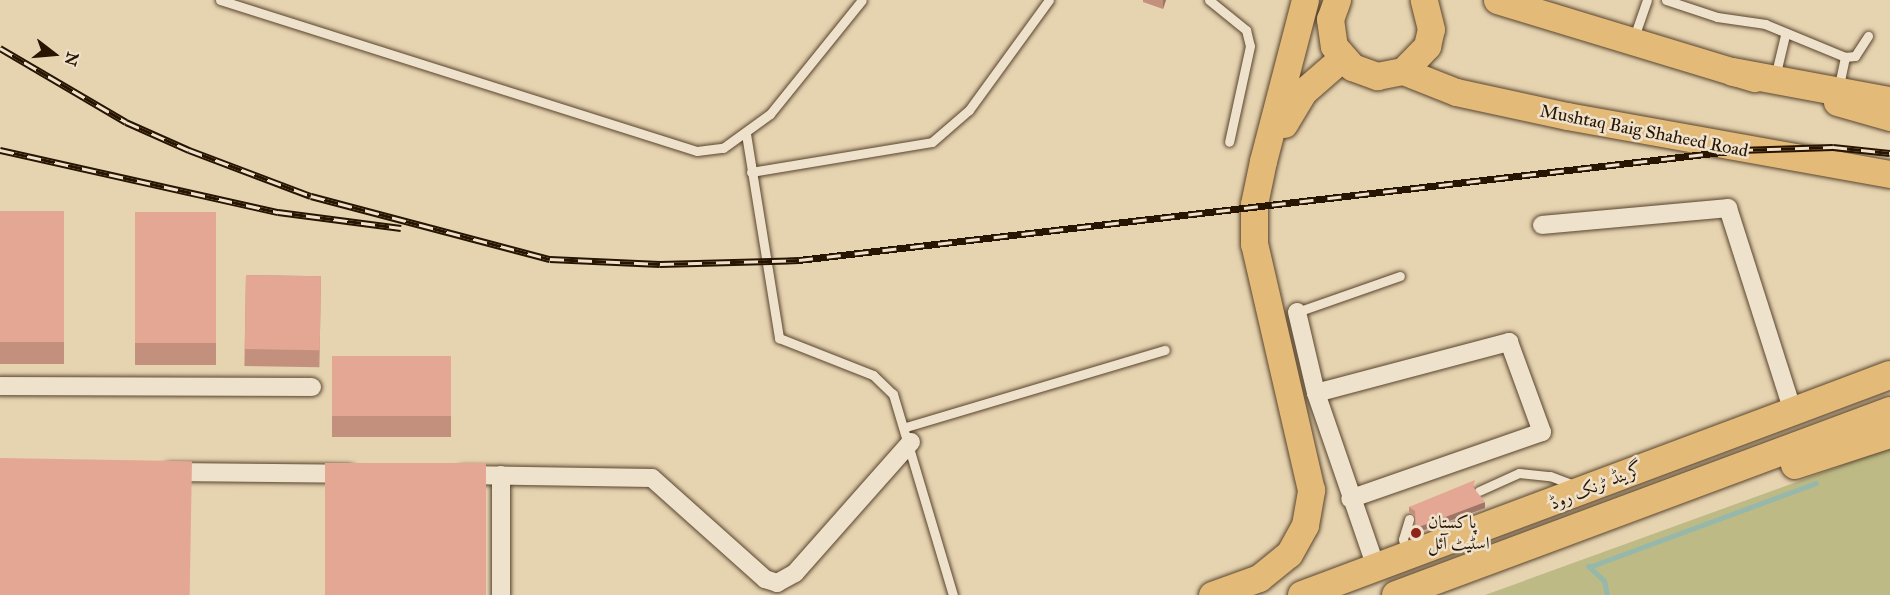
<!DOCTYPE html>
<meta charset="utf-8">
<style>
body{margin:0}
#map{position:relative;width:1890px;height:595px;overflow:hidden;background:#e6d3b0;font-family:"IM FELL Great Primer",Amiri,serif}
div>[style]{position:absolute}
.green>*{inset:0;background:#bdba86}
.stream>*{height:4.5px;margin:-2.25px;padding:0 2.25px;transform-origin:2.25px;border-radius:2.25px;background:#96b8ab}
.roads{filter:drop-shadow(0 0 2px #58442d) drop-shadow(0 0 2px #58442d)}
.service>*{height:9px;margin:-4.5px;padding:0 4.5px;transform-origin:4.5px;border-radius:4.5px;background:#efe2cc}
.minor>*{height:18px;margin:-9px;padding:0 9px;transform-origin:9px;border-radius:9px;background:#efe2cc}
.primary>*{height:27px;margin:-13.5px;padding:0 13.5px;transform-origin:13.5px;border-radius:13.5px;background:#e3ba78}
.trunk>*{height:28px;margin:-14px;padding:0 14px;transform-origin:14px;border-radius:14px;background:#e3ba78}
.rail>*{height:7px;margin-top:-3.5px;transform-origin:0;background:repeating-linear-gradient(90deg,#efe2cc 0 14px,#281501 0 28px);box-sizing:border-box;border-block:2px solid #281501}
.wall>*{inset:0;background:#c3907e;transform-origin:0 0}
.shaded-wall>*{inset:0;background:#9f7567}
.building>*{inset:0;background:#e3a793;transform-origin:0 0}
.dots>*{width:16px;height:16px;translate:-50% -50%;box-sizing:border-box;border:3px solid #efe2cc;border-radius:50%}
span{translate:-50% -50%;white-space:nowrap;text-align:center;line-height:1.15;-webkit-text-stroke:5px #efe2cc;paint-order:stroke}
.street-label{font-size:18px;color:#281501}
.poi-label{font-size:18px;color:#281501}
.left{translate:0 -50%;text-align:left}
.north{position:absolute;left:24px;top:24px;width:60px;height:60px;-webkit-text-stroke:4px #efe2cc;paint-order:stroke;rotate:106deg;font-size:16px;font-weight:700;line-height:24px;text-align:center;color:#281501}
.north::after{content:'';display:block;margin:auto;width:21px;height:27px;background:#281501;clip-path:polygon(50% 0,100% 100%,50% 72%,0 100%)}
</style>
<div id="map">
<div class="green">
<i style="clip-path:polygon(1890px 445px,1890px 595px,1485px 595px,1838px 467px)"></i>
</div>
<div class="stream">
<i style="left:1607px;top:595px;width:14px;rotate:-102deg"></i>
<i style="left:1604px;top:581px;width:21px;rotate:-137deg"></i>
<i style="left:1589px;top:567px;width:242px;rotate:-20.3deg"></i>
</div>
<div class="roads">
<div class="service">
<i style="left:220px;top:0;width:500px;rotate:17.57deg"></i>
<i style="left:697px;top:151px;width:26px;rotate:-7deg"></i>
<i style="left:723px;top:148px;width:58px;rotate:-35.9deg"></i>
<i style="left:770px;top:114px;width:146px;rotate:-51.1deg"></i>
<i style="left:1209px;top:0;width:48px;rotate:39deg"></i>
<i style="left:1246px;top:30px;width:16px;rotate:76deg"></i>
<i style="left:1250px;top:46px;width:98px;rotate:102.3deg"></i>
<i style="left:1666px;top:0;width:54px;rotate:18.4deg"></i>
<i style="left:1717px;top:17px;width:49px;rotate:8.3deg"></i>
<i style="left:1765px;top:24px;width:87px;rotate:22.4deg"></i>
<i style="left:1845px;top:57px;width:10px;rotate:-6deg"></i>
<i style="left:1855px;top:56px;width:24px;rotate:-57deg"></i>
<i style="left:1633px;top:40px;width:42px;rotate:-70.7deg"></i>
<i style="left:1775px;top:77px;width:43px;rotate:-76.6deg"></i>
<i style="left:1838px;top:90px;width:34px;rotate:-78deg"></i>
<i style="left:746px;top:134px;width:207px;rotate:80.8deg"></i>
<i style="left:779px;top:338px;width:101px;rotate:21.5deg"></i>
<i style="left:873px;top:375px;width:28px;rotate:44deg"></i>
<i style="left:893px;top:394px;width:210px;rotate:73.4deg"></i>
<i style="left:751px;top:172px;width:183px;rotate:-9.4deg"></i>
<i style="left:932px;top:142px;width:49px;rotate:-40.9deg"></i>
<i style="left:969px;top:110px;width:136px;rotate:-54deg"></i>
<i style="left:1297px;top:312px;width:109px;rotate:-19.3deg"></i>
<i style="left:906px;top:427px;width:270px;rotate:-16.6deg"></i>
<i style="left:1479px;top:491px;width:44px;rotate:-24.2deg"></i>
<i style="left:1519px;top:473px;width:31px;rotate:6deg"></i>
<i style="left:1550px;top:476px;width:28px;rotate:21deg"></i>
<i style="left:1406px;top:554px;width:15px;rotate:-101deg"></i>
<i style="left:1403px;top:539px;width:21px;rotate:-73deg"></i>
</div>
<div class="minor">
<i style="left:1542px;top:225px;width:187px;rotate:-5.2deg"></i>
<i style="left:1728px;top:208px;width:210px;rotate:72.3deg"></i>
<i style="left:1297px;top:312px;width:83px;rotate:76.8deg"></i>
<i style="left:1316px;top:393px;width:187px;rotate:71deg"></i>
<i style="left:0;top:386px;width:312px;rotate:0.2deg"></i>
<i style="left:1316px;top:393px;width:200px;rotate:-14.8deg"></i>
<i style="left:1509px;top:342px;width:96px;rotate:69.9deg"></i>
<i style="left:1542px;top:432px;width:203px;rotate:160.8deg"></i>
<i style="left:170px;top:472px;width:179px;rotate:0.6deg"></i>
<i style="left:464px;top:475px;width:188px;rotate:0.9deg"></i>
<i style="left:652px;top:478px;width:152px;rotate:41.8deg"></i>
<i style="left:765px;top:579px;width:13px;rotate:18deg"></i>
<i style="left:777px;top:583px;width:21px;rotate:-29deg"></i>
<i style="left:795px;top:573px;width:175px;rotate:-48.5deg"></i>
<i style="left:501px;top:595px;width:120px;rotate:-90deg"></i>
</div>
<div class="primary">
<i style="left:1337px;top:0;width:20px;rotate:110deg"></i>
<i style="left:1330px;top:19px;width:27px;rotate:82deg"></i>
<i style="left:1334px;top:46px;width:28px;rotate:49deg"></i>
<i style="left:1352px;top:67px;width:27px;rotate:20deg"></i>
<i style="left:1377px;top:76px;width:26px;rotate:-11deg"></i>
<i style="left:1403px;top:71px;width:35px;rotate:-46deg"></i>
<i style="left:1427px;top:46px;width:17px;rotate:-77deg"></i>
<i style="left:1431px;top:29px;width:30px;rotate:-104deg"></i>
<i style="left:1497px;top:0;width:269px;rotate:16.9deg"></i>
<i style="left:1403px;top:71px;width:57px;rotate:21.6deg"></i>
<i style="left:1456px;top:92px;width:114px;rotate:12.2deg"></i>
<i style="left:1567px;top:116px;width:328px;rotate:10.2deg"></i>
<i style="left:1837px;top:102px;width:55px;rotate:15.8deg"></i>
<i style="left:1284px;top:124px;width:37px;rotate:-59deg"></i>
<i style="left:1303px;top:92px;width:52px;rotate:-41.1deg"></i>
<i style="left:1212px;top:595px;width:50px;rotate:-19.9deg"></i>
<i style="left:1259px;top:578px;width:38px;rotate:-39deg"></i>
<i style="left:1289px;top:554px;width:33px;rotate:-61deg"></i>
<i style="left:1305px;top:525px;width:36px;rotate:-80deg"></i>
<i style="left:1311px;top:490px;width:253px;rotate:-103deg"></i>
<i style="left:1254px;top:244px;width:40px;rotate:-90deg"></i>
<i style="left:1254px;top:204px;width:44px;rotate:-78.2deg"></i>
<i style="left:1263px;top:161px;width:166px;rotate:-75.4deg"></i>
</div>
<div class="trunk">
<i style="left:1733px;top:72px;width:160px;rotate:10.5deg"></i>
<i style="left:1795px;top:465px;width:100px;rotate:-18.1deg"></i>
<i style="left:1302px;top:595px;width:628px;rotate:-20.51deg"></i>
<i style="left:1396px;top:595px;width:527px;rotate:-20.43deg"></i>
</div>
</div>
<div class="rail">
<i style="left:0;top:48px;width:146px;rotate:30.4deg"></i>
<i style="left:126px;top:122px;width:69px;rotate:24deg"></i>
<i style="left:189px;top:150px;width:130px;rotate:20.7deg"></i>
<i style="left:311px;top:196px;width:247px;rotate:14.8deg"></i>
<i style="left:550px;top:259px;width:110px;rotate:2.6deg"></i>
<i style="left:660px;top:264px;width:139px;rotate:-1.6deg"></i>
<i style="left:799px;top:260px;width:946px;rotate:-6.67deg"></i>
<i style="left:1739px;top:150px;width:94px;rotate:-1.8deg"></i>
<i style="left:1833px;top:147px;width:57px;rotate:6deg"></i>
<i style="left:0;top:150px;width:285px;rotate:12.6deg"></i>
<i style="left:278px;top:212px;width:124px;rotate:7.4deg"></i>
</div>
<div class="wall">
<i style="clip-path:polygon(1143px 0,1166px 0,1163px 9px,1143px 2px)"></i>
<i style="left:0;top:211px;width:64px;height:153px"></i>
<i style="left:135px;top:212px;width:81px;height:153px"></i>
<i style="left:246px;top:275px;width:75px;height:91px;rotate:1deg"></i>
<i style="left:332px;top:356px;width:119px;height:81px"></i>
<i style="clip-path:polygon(1475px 486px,1474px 489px,1485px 508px,1416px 533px,1415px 517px,1409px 512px,1409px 507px)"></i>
</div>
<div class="shaded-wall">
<i style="clip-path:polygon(1163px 0,1166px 0,1163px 9px)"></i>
<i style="clip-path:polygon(1485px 502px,1485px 508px,1416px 533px,1416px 528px)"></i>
</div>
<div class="building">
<i style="left:0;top:211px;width:64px;height:131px"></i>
<i style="left:135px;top:212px;width:81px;height:131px"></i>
<i style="left:246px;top:275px;width:75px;height:74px;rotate:1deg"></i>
<i style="left:332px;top:356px;width:119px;height:60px"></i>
<i style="left:0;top:458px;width:192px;height:137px;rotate:1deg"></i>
<i style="left:325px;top:463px;width:161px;height:132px"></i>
<i style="clip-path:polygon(1475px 480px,1473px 487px,1485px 502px,1416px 528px,1415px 511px,1409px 507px)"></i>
</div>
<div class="dots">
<i style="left:1416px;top:533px;background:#8f2418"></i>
</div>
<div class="street-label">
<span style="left:1644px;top:131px;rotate:11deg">Mushtaq Baig Shaheed Road</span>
<span style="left:1596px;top:486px;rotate:-22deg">گرینڈ ٹرنک روڈ</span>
</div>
<div class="poi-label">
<span class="left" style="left:1428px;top:533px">پاکستان<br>اسٹیٹ آئل</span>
</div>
<div class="north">N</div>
</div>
